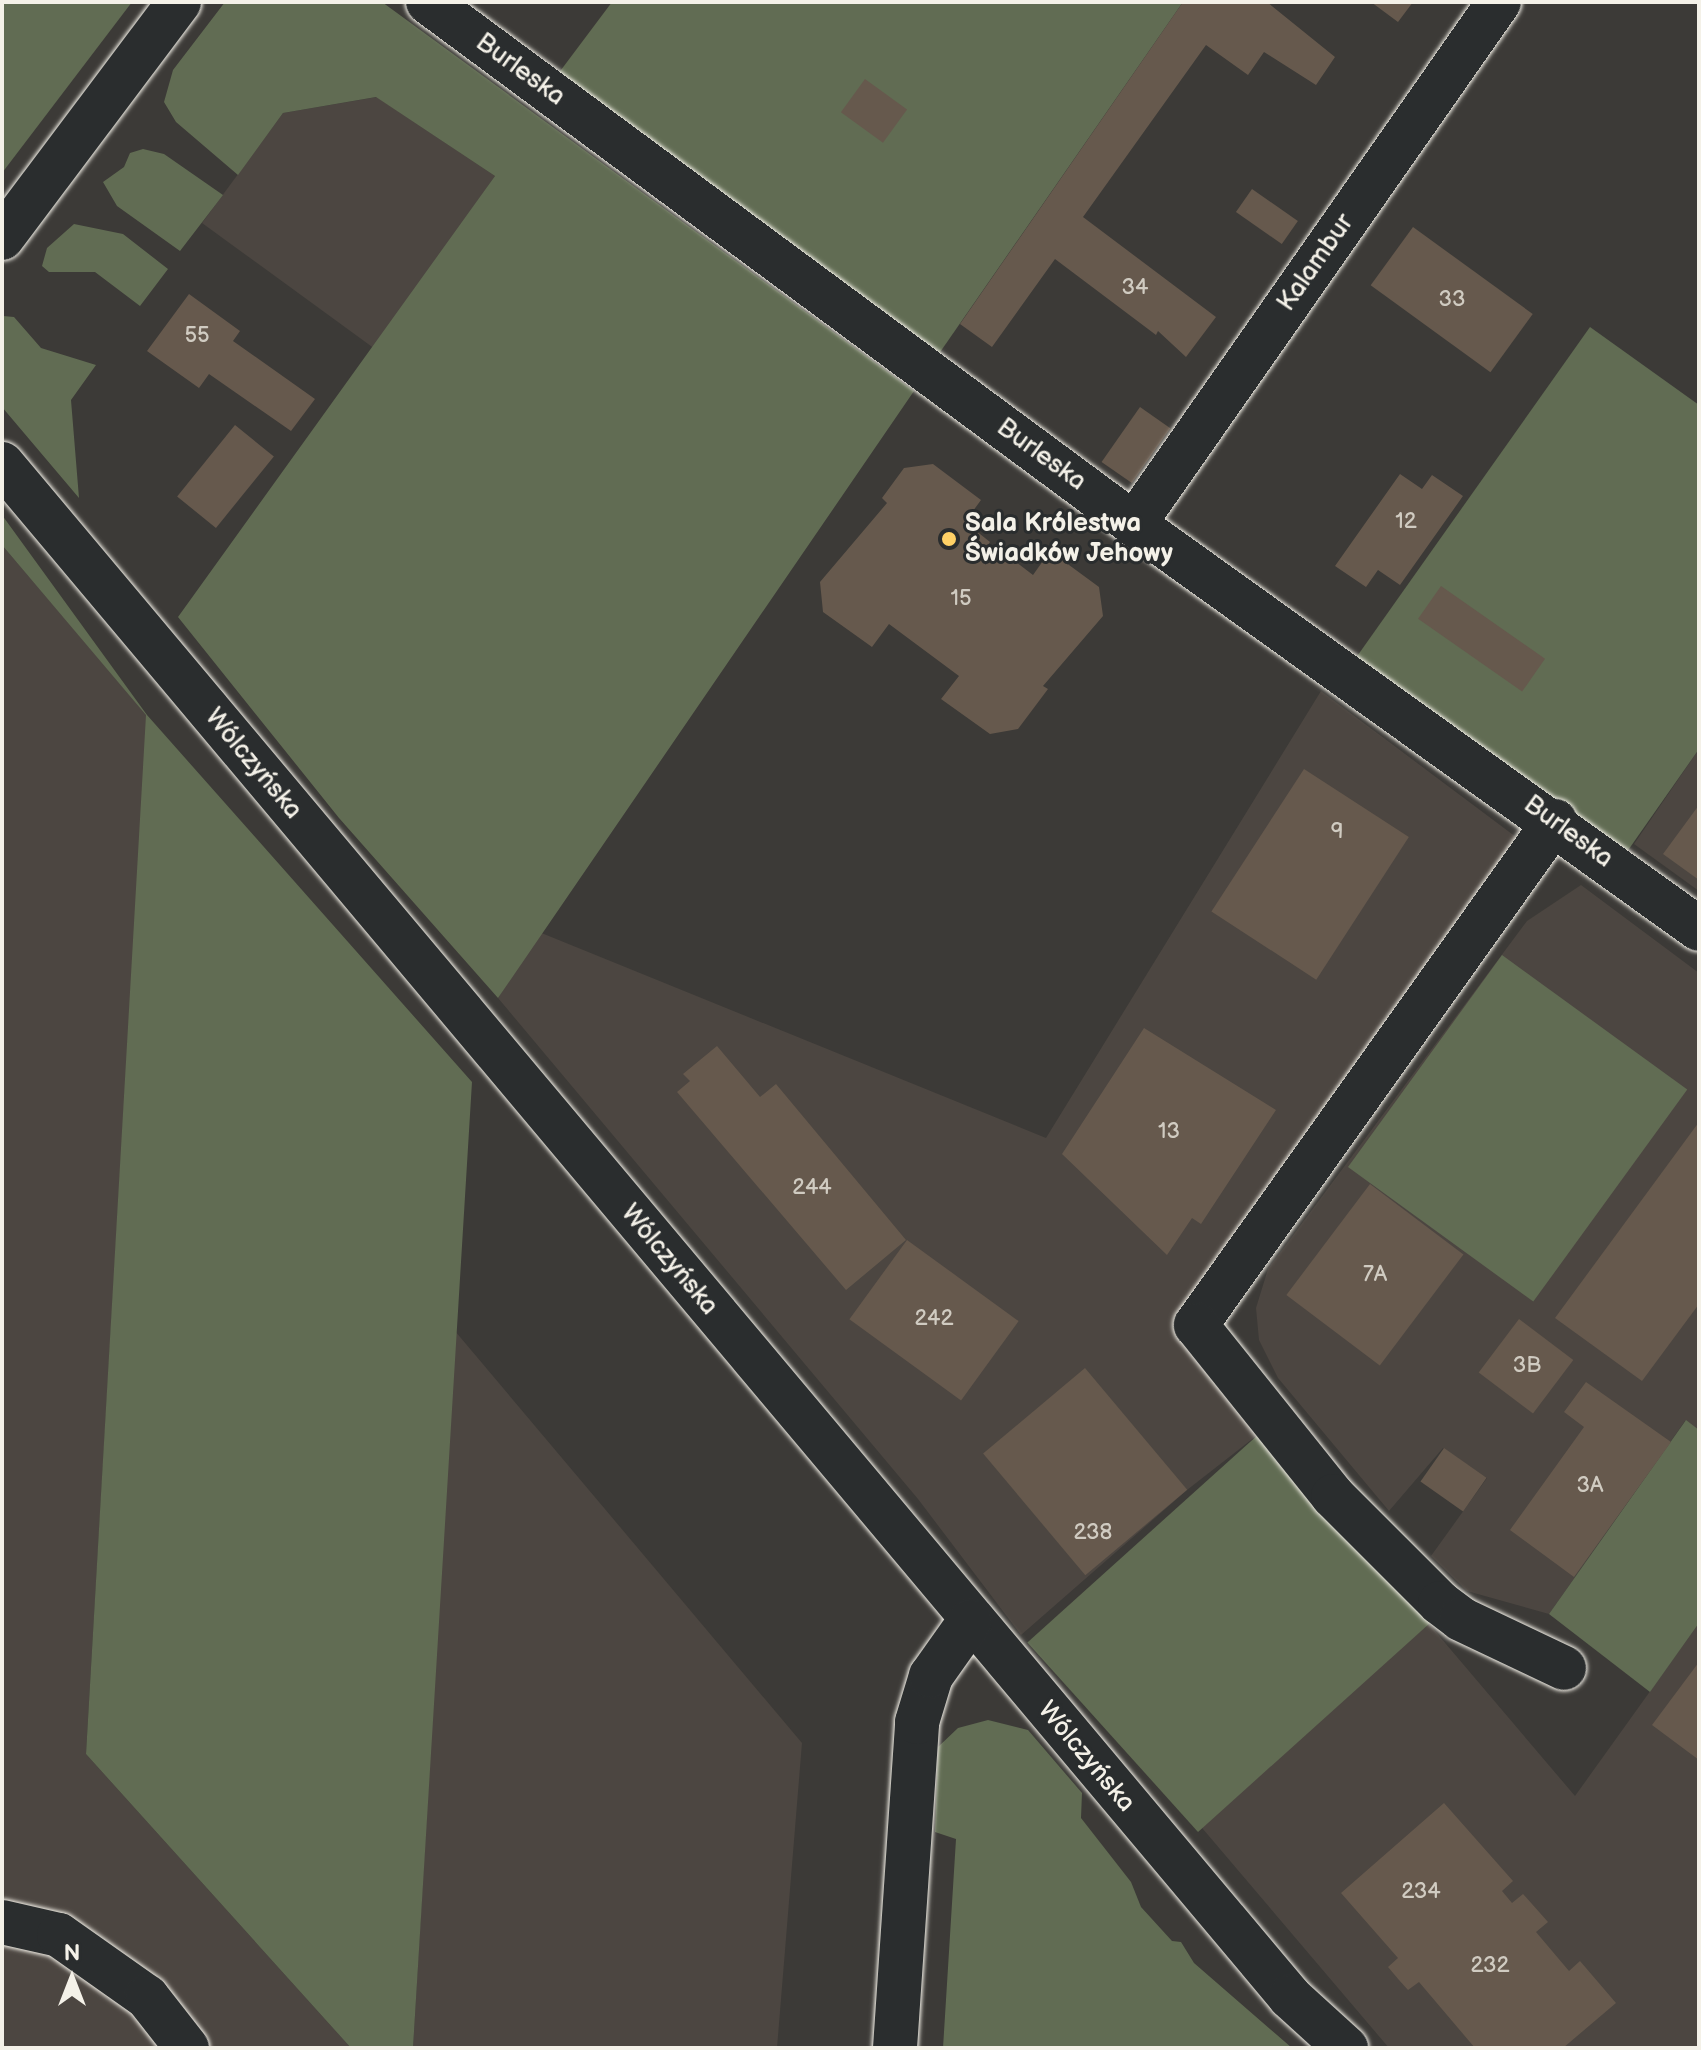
<!DOCTYPE html>
<meta charset="utf-8">
<style>
body{margin:0}
#map{position:relative;width:1701px;height:2050px;overflow:hidden;background:#3c3a37;font-family:"Balsamiq Sans",sans-serif}
div>[style]{position:absolute}
.built>*{inset:0;background:#4c4641}
.green>*{inset:0;background:#616c53;transform-origin:0 0}
.building>*{inset:0;background:#66594d;transform-origin:0 0}
.roads{filter:drop-shadow(0 0 2px #f4f1e8) drop-shadow(0 0 2px #f4f1e8)}
.minor>*{height:44px;margin:-22px;padding:0 22px;transform-origin:22px;border-radius:22px;background:#2a2d2e}
.dots>*{width:22px;height:22px;translate:-50% -50%;box-sizing:border-box;border:4px solid #2a2d2e;border-radius:50%}
span{translate:-50% -50%;white-space:nowrap;text-align:center;line-height:1.15;-webkit-text-stroke:6px #2a2d2e;paint-order:stroke}
.number-label{font-size:22px;color:#d0cbc1}
.number-label span{-webkit-text-stroke-width:0}
.street-label{font-size:26px;color:#f4f1e8}
.poi-label{font-size:26px;color:#f4f1e8;font-weight:700}
.left{translate:0 -50%;text-align:left}
.frame{position:absolute;inset:0;border:4px solid #f4f1e8;pointer-events:none}
.north{position:absolute;left:32px;top:1938px;width:80px;height:80px;-webkit-text-stroke:6px #2a2d2e;paint-order:stroke;rotate:0deg;font-size:22px;font-weight:700;line-height:32px;text-align:center;color:#f4f1e8}
.north::after{content:'';display:block;margin:auto;width:28px;height:36px;background:#f4f1e8;clip-path:polygon(50% 0,100% 100%,50% 72%,0 100%)}
</style>
<div id="map">
<div class="built">
<i style="clip-path:polygon(377px 97px,495px 176px,375px 349px,202px 223px,283px 113px)"></i>
<i style="clip-path:polygon(2px 545px,147px 715px,86px 1754px,351px 2048px,2px 2048px)"></i>
<i style="clip-path:polygon(1321px 691px,1528px 846px,1174px 1322px,1260px 1433px,1187px 1490px,1021px 1635px,918px 1499px,498px 998px,539px 932px,1046px 1138px)"></i>
<i style="clip-path:polygon(1699px 749px,1699px 891px,1634px 844px)"></i>
<i style="clip-path:polygon(1581px 885px,1699px 973px,1699px 1430px,1685px 1421px,1549px 1614px,1467px 1591px,1431px 1556px,1487px 1478px,1443px 1448px,1389px 1511px,1278px 1378px,1259px 1340px,1256px 1308px,1268px 1269px,1527px 921px)"></i>
<i style="clip-path:polygon(455px 1331px,802px 1743px,777px 2048px,413px 2048px)"></i>
<i style="clip-path:polygon(1699px 1623px,1699px 2048px,1389px 2048px,1197px 1822px,1429px 1624px,1575px 1796px)"></i>
</div>
<div class="green">
<i style="clip-path:polygon(2px 2px,132px 2px,2px 173px)"></i>
<i style="clip-path:polygon(225px 2px,382px 2px,914px 391px,498px 998px,339px 818px,178px 617px,495px 176px,376px 97px,283px 113px,238px 175px,176px 122px,164px 102px,173px 70px)"></i>
<i style="clip-path:polygon(612px 2px,1183px 2px,936px 358px,555px 78px)"></i>
<i style="clip-path:polygon(143px 149px,164px 154px,223px 195px,180px 251px,117px 206px,103px 182px,124px 167px,130px 153px)"></i>
<i style="clip-path:polygon(74px 224px,123px 234px,168px 269px,140px 306px,95px 272px,49px 272px,42px 266px,47px 248px)"></i>
<i style="clip-path:polygon(3px 316px,14px 317px,41px 348px,96px 365px,71px 400px,79px 498px,2px 407px)"></i>
<i style="clip-path:polygon(1590px 327px,1699px 405px,1699px 749px,1624px 856px,1353px 662px)"></i>
<i style="clip-path:polygon(2px 515px,147px 715px,472px 1082px,413px 2048px,351px 2048px,86px 1754px,146px 715px,2px 545px)"></i>
<i style="left:1502px;top:955px;width:229px;height:262px;rotate:36deg"></i>
<i style="clip-path:polygon(1686px 1420px,1699px 1430px,1699px 1623px,1650px 1692px,1549px 1614px)"></i>
<i style="left:1260px;top:1433px;width:255px;height:313px;rotate:48deg"></i>
<i style="clip-path:polygon(988px 1720px,1028px 1730px,1082px 1793px,1081px 1818px,1131px 1882px,1141px 1907px,1172px 1941px,1181px 1942px,1194px 1963px,1292px 2048px,943px 2048px,956px 1839px,935px 1832px,938px 1747px,958px 1728px)"></i>
</div>
<div class="building">
<i style="clip-path:polygon(1183px 2px,1267px 2px,1335px 57px,1316px 85px,1264px 52px,1248px 75px,1206px 45px,1083px 217px,1216px 317px,1186px 357px,1158px 331px,1156px 335px,1055px 259px,992px 347px,960px 324px)"></i>
<i style="clip-path:polygon(1371px 2px,1413px 2px,1398px 22px)"></i>
<i style="left:865px;top:79px;width:52px;height:41px;rotate:36deg"></i>
<i style="left:1252px;top:189px;width:56px;height:28px;rotate:35deg"></i>
<i style="left:1413px;top:227px;width:148px;height:72px;rotate:36deg"></i>
<i style="clip-path:polygon(189px 294px,240px 331px,233px 341px,315px 399px,291px 431px,209px 374px,199px 388px,147px 351px)"></i>
<i style="left:1140px;top:407px;width:37px;height:67px;rotate:35deg"></i>
<i style="left:235px;top:425px;width:50px;height:92px;rotate:39deg"></i>
<i style="clip-path:polygon(933px 464px,981px 500px,965px 522px,990px 542px,985px 550px,1001px 562px,1007px 555px,1033px 575px,1050px 551px,1099px 587px,1103px 616px,1043px 686px,1048px 689px,1018px 729px,990px 734px,941px 699px,959px 676px,889px 624px,872px 647px,823px 612px,820px 582px,887px 503px,882px 498px,904px 468px)"></i>
<i style="clip-path:polygon(1400px 474px,1422px 489px,1432px 475px,1463px 496px,1400px 585px,1378px 570px,1366px 587px,1335px 566px)"></i>
<i style="left:1441px;top:586px;width:127px;height:40px;rotate:35deg"></i>
<i style="left:1304px;top:769px;width:125px;height:170px;rotate:33deg"></i>
<i style="clip-path:polygon(1699px 805px,1699px 880px,1663px 854px)"></i>
<i style="clip-path:polygon(1144px 1028px,1276px 1110px,1201px 1224px,1192px 1218px,1167px 1255px,1062px 1154px)"></i>
<i style="clip-path:polygon(717px 1046px,760px 1097px,776px 1084px,906px 1240px,846px 1290px,677px 1092px,690px 1081px,683px 1074px)"></i>
<i style="clip-path:polygon(1699px 1122px,1699px 1304px,1642px 1381px,1555px 1318px)"></i>
<i style="left:1370px;top:1184px;width:117px;height:139px;rotate:37deg"></i>
<i style="left:907px;top:1240px;width:138px;height:98px;rotate:36deg"></i>
<i style="left:1519px;top:1319px;width:68px;height:67px;rotate:37deg"></i>
<i style="left:1085px;top:1368px;width:159px;height:133px;rotate:50deg"></i>
<i style="clip-path:polygon(1586px 1382px,1671px 1442px,1574px 1577px,1510px 1530px,1584px 1427px,1564px 1412px)"></i>
<i style="left:1444px;top:1448px;width:52px;height:41px;rotate:35deg"></i>
<i style="clip-path:polygon(1699px 1662px,1699px 1760px,1652px 1725px)"></i>
<i style="clip-path:polygon(1444px 1803px,1513px 1881px,1502px 1891px,1512px 1903px,1523px 1894px,1548px 1922px,1536px 1932px,1569px 1971px,1580px 1961px,1616px 2003px,1563px 2048px,1475px 2048px,1419px 1982px,1408px 1990px,1399px 1980px,1388px 1967px,1398px 1958px,1341px 1893px)"></i>
</div>
<div class="roads">
<div class="minor">
<i style="left:428px;top:2px;width:878px;rotate:36.48deg"></i>
<i style="left:1134px;top:524px;width:695px;rotate:35.63deg"></i>
<i style="left:2px;top:238px;width:295px;rotate:-53.1deg"></i>
<i style="left:2px;top:464px;width:2002px;rotate:49.96deg"></i>
<i style="left:1290px;top:1997px;width:76px;rotate:42.3deg"></i>
<i style="left:1134px;top:524px;width:637px;rotate:-55.04deg"></i>
<i style="left:1555px;top:821px;width:619px;rotate:125.46deg"></i>
<i style="left:1196px;top:1325px;width:219px;rotate:51.3deg"></i>
<i style="left:1333px;top:1496px;width:151px;rotate:45deg"></i>
<i style="left:1440px;top:1603px;width:26px;rotate:37deg"></i>
<i style="left:1461px;top:1619px;width:114px;rotate:25.4deg"></i>
<i style="left:2px;top:1922px;width:58px;rotate:12.8deg"></i>
<i style="left:59px;top:1935px;width:108px;rotate:35.2deg"></i>
<i style="left:147px;top:1997px;width:65px;rotate:51.9deg"></i>
<i style="left:895px;top:2048px;width:327px;rotate:-86.1deg"></i>
<i style="left:917px;top:1722px;width:48px;rotate:-73.1deg"></i>
<i style="left:931px;top:1676px;width:67px;rotate:-54.7deg"></i>
</div>
</div>
<div class="dots">
<i style="left:949px;top:539px;background:#ffd166"></i>
</div>
<div class="number-label">
<span style="left:1135px;top:288px">34</span>
<span style="left:1452px;top:300px">33</span>
<span style="left:197px;top:336px">55</span>
<span style="left:1406px;top:522px">12</span>
<span style="left:961px;top:599px">15</span>
<span style="left:1337px;top:832px">9</span>
<span style="left:1169px;top:1132px">13</span>
<span style="left:812px;top:1188px">244</span>
<span style="left:1375px;top:1275px">7A</span>
<span style="left:934px;top:1319px">242</span>
<span style="left:1527px;top:1366px">3B</span>
<span style="left:1590px;top:1486px">3A</span>
<span style="left:1093px;top:1533px">238</span>
<span style="left:1421px;top:1892px">234</span>
<span style="left:1490px;top:1966px">232</span>
</div>
<div class="street-label">
<span style="left:520px;top:70px;rotate:36deg">Burleska</span>
<span style="left:1316px;top:263px;rotate:-55deg">Kalambur</span>
<span style="left:1041px;top:455px;rotate:36deg">Burleska</span>
<span style="left:253px;top:764px;rotate:50deg">Wólczyńska</span>
<span style="left:1568px;top:832px;rotate:36deg">Burleska</span>
<span style="left:669px;top:1260px;rotate:50deg">Wólczyńska</span>
<span style="left:1086px;top:1757px;rotate:50deg">Wólczyńska</span>
</div>
<div class="poi-label">
<span class="left" style="left:965px;top:539px">Sala Królestwa<br>Świadków Jehowy</span>
</div>
<div class="frame"></div>
<div class="north">N</div>
</div>
